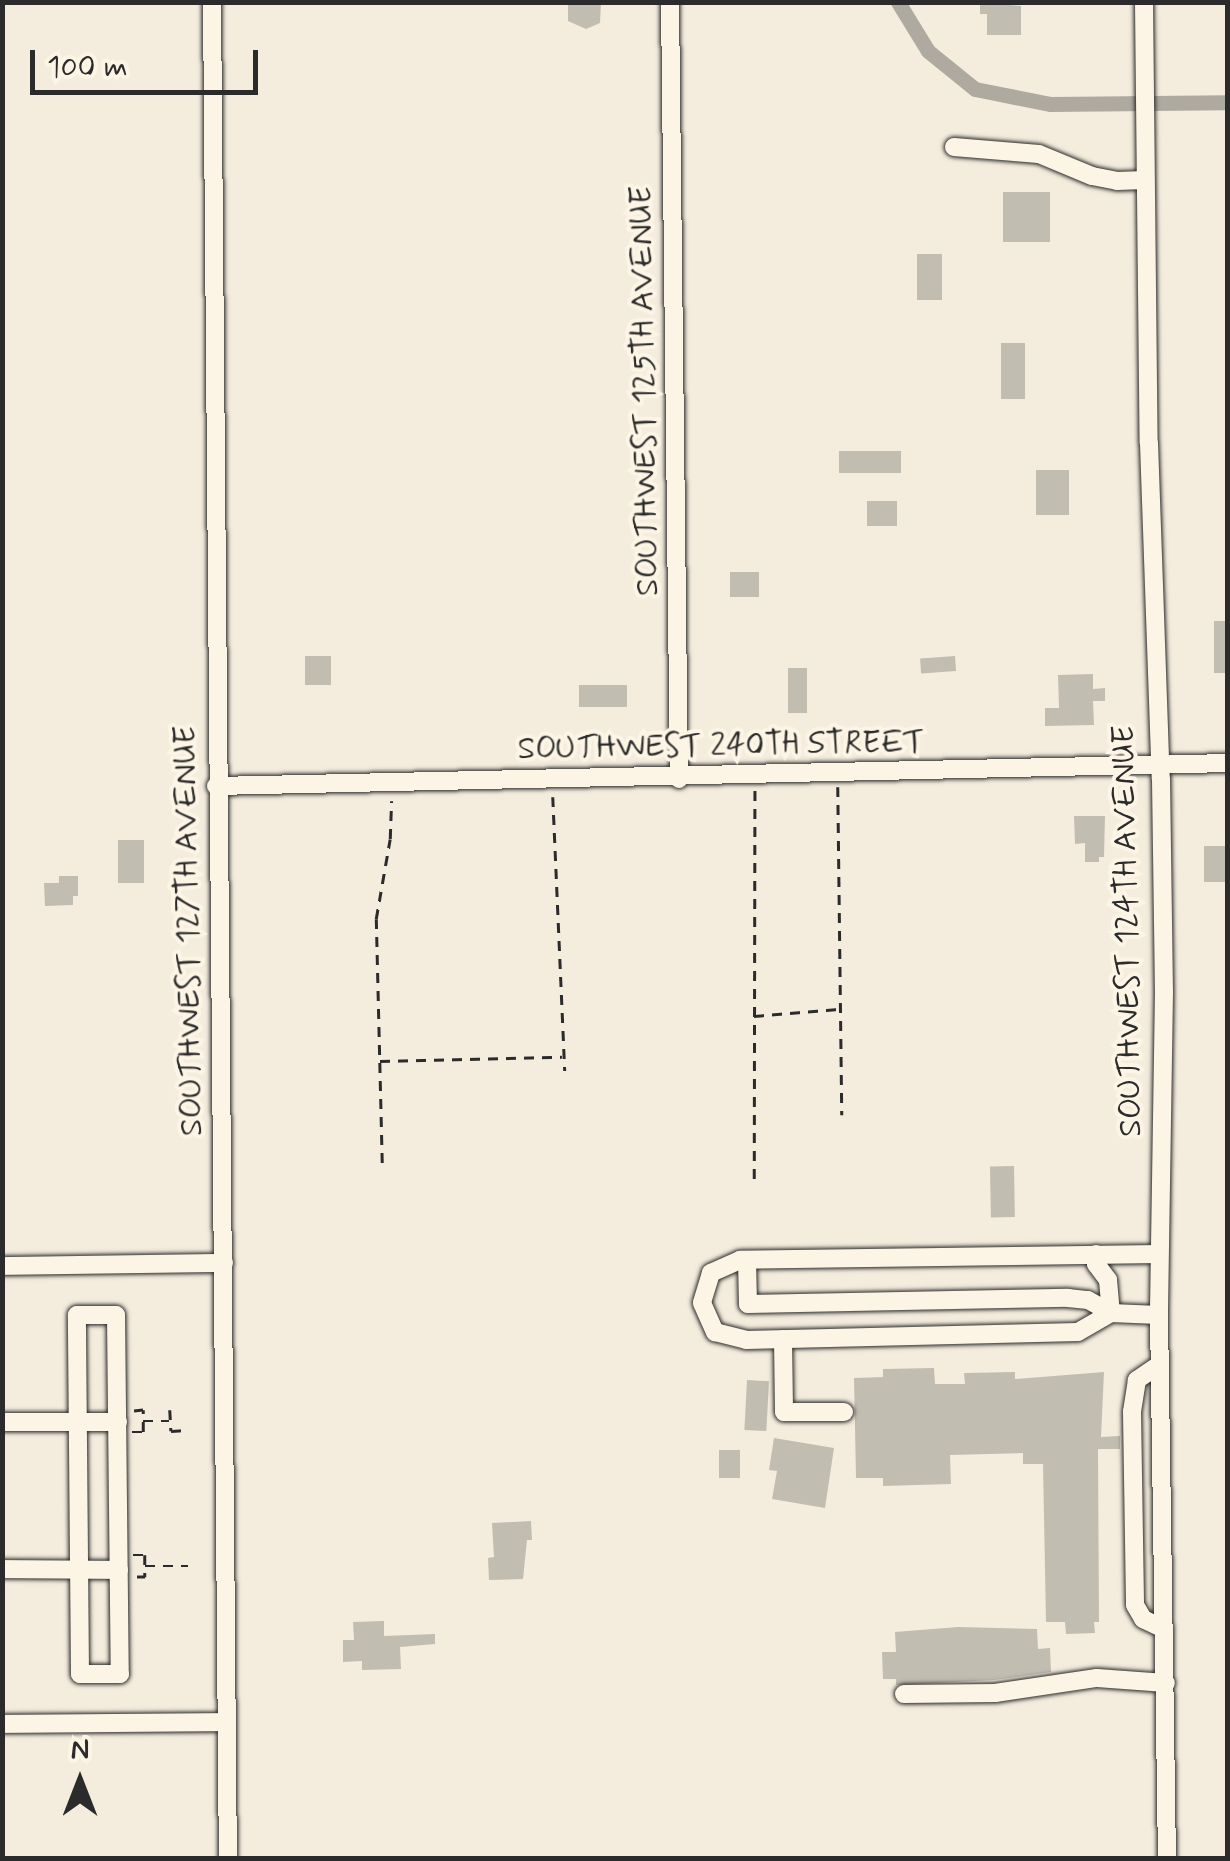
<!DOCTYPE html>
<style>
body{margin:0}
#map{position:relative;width:1230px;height:1861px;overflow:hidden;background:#f4edde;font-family:Mynerve,sans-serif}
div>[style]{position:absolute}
.canal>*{height:15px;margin:-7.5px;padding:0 7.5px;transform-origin:7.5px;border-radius:7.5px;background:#afaaa0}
.building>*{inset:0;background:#c2bdb1;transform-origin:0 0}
.path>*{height:2.5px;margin-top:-1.25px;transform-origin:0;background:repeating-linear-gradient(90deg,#2b2b2b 0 10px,transparent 0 18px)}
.roads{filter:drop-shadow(0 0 2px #2b2b2b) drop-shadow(0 0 2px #2b2b2b)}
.minor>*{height:18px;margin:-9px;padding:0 9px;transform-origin:9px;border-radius:9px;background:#fcf5e5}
span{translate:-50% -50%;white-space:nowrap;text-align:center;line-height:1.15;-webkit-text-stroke:8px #fcf5e5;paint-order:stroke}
.street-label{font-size:32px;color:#2b2b2b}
.frame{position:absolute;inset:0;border:5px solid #2b2b2b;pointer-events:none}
.north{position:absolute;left:30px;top:1731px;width:100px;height:100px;-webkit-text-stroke:8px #fcf5e5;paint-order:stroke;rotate:0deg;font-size:28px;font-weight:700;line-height:40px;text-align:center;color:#2b2b2b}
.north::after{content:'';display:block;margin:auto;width:35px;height:45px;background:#2b2b2b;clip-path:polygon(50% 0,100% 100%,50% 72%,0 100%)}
.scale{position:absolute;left:30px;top:50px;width:228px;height:45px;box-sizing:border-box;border:5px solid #2b2b2b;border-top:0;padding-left:12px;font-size:30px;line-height:35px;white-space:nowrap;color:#2b2b2b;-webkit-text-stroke:8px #fcf5e5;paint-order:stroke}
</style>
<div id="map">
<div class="canal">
<i style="left:898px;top:2px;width:57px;rotate:58.5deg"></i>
<i style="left:928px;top:51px;width:60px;rotate:39deg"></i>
<i style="left:975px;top:89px;width:76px;rotate:11.3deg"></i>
<i style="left:1050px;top:104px;width:178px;rotate:-0.6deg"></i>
</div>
<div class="building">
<i style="clip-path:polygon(568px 2px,601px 2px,600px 23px,586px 29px,568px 21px)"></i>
<i style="clip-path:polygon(980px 2px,1021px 6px,1021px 35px,987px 35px,987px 14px,980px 14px)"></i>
<i style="left:1003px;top:192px;width:47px;height:50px"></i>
<i style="left:917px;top:254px;width:25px;height:46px"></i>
<i style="left:1001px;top:343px;width:24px;height:56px"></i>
<i style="left:839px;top:451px;width:62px;height:22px"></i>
<i style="left:1036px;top:470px;width:33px;height:45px"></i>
<i style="left:867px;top:501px;width:30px;height:25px"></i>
<i style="left:730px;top:572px;width:29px;height:25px"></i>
<i style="left:1214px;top:621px;width:14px;height:52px"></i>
<i style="left:331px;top:656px;width:29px;height:26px;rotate:90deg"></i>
<i style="left:955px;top:656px;width:15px;height:35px;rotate:86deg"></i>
<i style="left:788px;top:668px;width:19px;height:45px"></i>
<i style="clip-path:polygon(1093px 674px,1093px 689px,1105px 688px,1105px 701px,1093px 701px,1094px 725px,1045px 726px,1045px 708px,1059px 708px,1058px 675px)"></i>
<i style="left:579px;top:685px;width:48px;height:22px"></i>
<i style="clip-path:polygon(1074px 816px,1105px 816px,1104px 857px,1099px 857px,1099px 862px,1085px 862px,1085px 843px,1075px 844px)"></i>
<i style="left:118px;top:840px;width:26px;height:43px"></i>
<i style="left:1228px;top:846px;width:36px;height:24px;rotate:90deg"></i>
<i style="clip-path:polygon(59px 876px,78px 876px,78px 896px,73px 896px,73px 905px,45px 906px,44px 883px,59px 883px)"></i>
<i style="left:1014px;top:1166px;width:51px;height:24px;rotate:89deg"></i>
<i style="clip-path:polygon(934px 1368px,935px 1384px,965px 1384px,964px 1373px,1015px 1372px,1015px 1379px,1104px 1372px,1101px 1437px,1120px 1436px,1120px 1449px,1098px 1449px,1099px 1622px,1094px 1622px,1095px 1633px,1066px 1634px,1065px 1622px,1046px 1622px,1043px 1464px,1023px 1464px,1023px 1453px,950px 1455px,951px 1484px,883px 1486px,883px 1478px,856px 1478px,854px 1378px,883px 1377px,883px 1369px)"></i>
<i style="left:747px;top:1380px;width:22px;height:50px;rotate:3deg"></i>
<i style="clip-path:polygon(774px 1438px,834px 1448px,825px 1508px,772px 1499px,777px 1471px,769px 1470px)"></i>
<i style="left:719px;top:1450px;width:21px;height:28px"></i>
<i style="clip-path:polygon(531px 1521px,532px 1540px,527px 1540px,523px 1579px,489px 1580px,488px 1558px,494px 1557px,492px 1523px)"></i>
<i style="clip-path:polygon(384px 1621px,384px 1636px,435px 1634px,435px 1644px,400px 1647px,401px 1669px,362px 1670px,362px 1661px,343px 1662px,343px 1640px,354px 1640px,353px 1622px)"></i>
<i style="clip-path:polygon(958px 1627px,1037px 1629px,1038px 1649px,1050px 1648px,1051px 1672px,994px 1680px,896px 1685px,896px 1679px,883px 1679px,882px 1652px,896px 1652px,895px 1632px)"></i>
</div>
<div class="path">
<i style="left:838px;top:787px;width:328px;rotate:89.3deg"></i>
<i style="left:553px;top:797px;width:274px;rotate:87.5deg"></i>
<i style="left:754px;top:1016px;width:85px;rotate:-4.7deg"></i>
<i style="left:380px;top:1061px;width:182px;rotate:-1.3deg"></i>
<i style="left:382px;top:1163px;width:244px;rotate:-91.4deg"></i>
<i style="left:376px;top:919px;width:81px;rotate:-80.1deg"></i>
<i style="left:390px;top:839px;width:38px;rotate:-88deg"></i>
<i style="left:754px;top:1179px;width:389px;rotate:-89.9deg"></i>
<i style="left:170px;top:1410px;width:21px;rotate:87deg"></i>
<i style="left:171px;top:1431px;width:16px;rotate:-4deg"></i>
<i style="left:143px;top:1421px;width:26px"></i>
<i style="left:132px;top:1432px;width:11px"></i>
<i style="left:143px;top:1432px;width:22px;rotate:-90deg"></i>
<i style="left:143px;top:1410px;width:9px;rotate:174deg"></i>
<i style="left:133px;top:1555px;width:12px"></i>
<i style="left:145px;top:1555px;width:22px;rotate:90deg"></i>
<i style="left:145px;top:1577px;width:8px;rotate:180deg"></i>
<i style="left:145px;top:1566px;width:43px"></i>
</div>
<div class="roads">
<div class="minor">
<i style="left:212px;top:2px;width:1856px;rotate:89.51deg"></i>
<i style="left:670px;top:2px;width:777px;rotate:89.34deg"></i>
<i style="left:1144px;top:2px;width:441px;rotate:89.4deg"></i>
<i style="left:1149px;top:443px;width:336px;rotate:88deg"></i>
<i style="left:1161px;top:779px;width:213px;rotate:89.2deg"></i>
<i style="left:1164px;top:992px;width:323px;rotate:90.9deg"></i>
<i style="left:1159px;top:1315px;width:543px;rotate:89.16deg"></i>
<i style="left:954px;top:147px;width:85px;rotate:4.7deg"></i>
<i style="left:1039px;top:154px;width:57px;rotate:22.5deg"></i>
<i style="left:1092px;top:176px;width:25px;rotate:11deg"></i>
<i style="left:1117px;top:181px;width:28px;rotate:-2deg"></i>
<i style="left:216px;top:786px;width:1012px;rotate:-1.3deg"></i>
<i style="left:1096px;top:1254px;width:10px;rotate:90deg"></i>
<i style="left:1096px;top:1264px;width:20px;rotate:53deg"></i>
<i style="left:1108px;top:1280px;width:33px;rotate:85deg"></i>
<i style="left:1159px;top:1254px;width:419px;rotate:179.2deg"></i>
<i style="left:740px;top:1260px;width:32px;rotate:156deg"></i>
<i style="left:711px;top:1273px;width:31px;rotate:107deg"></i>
<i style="left:702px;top:1303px;width:32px;rotate:66deg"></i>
<i style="left:715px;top:1332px;width:32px;rotate:14deg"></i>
<i style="left:746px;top:1340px;width:332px;rotate:-1.4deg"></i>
<i style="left:1078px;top:1332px;width:38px;rotate:-30deg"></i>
<i style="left:1111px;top:1313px;width:48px;rotate:2.4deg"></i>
<i style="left:747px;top:1260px;width:44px;rotate:88.7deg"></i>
<i style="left:748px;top:1304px;width:320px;rotate:-1.1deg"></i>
<i style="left:1068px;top:1298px;width:20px;rotate:6deg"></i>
<i style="left:1088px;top:1300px;width:26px;rotate:29deg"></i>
<i style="left:2px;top:1266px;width:222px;rotate:-0.8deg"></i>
<i style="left:77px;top:1315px;width:39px"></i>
<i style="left:116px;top:1315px;width:359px;rotate:89.4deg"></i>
<i style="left:120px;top:1674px;width:40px;rotate:180deg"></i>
<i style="left:80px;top:1674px;width:359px;rotate:-90.5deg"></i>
<i style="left:783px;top:1339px;width:73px;rotate:89.2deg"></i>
<i style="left:784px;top:1412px;width:60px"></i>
<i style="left:1159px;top:1365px;width:27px;rotate:146deg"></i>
<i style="left:1137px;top:1380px;width:32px;rotate:99deg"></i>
<i style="left:1132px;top:1412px;width:193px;rotate:89.1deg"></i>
<i style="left:1135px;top:1605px;width:16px;rotate:60deg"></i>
<i style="left:1143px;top:1619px;width:23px;rotate:25deg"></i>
<i style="left:2px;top:1422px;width:116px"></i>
<i style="left:2px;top:1569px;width:117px;rotate:0.5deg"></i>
<i style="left:904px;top:1694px;width:91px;rotate:-0.6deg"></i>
<i style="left:995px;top:1693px;width:103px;rotate:-8.4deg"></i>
<i style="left:1097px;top:1678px;width:69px;rotate:4.1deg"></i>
<i style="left:2px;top:1724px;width:225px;rotate:-0.5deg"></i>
</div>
</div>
<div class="street-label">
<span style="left:645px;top:391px;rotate:-91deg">SOUTHWEST 125TH AVENUE</span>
<span style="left:721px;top:746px;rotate:-1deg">SOUTHWEST 240TH STREET</span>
<span style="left:189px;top:931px;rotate:-91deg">SOUTHWEST 127TH AVENUE</span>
<span style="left:1128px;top:931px;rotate:-91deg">SOUTHWEST 124TH AVENUE</span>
</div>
<div class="frame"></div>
<div class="north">N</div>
<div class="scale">100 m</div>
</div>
